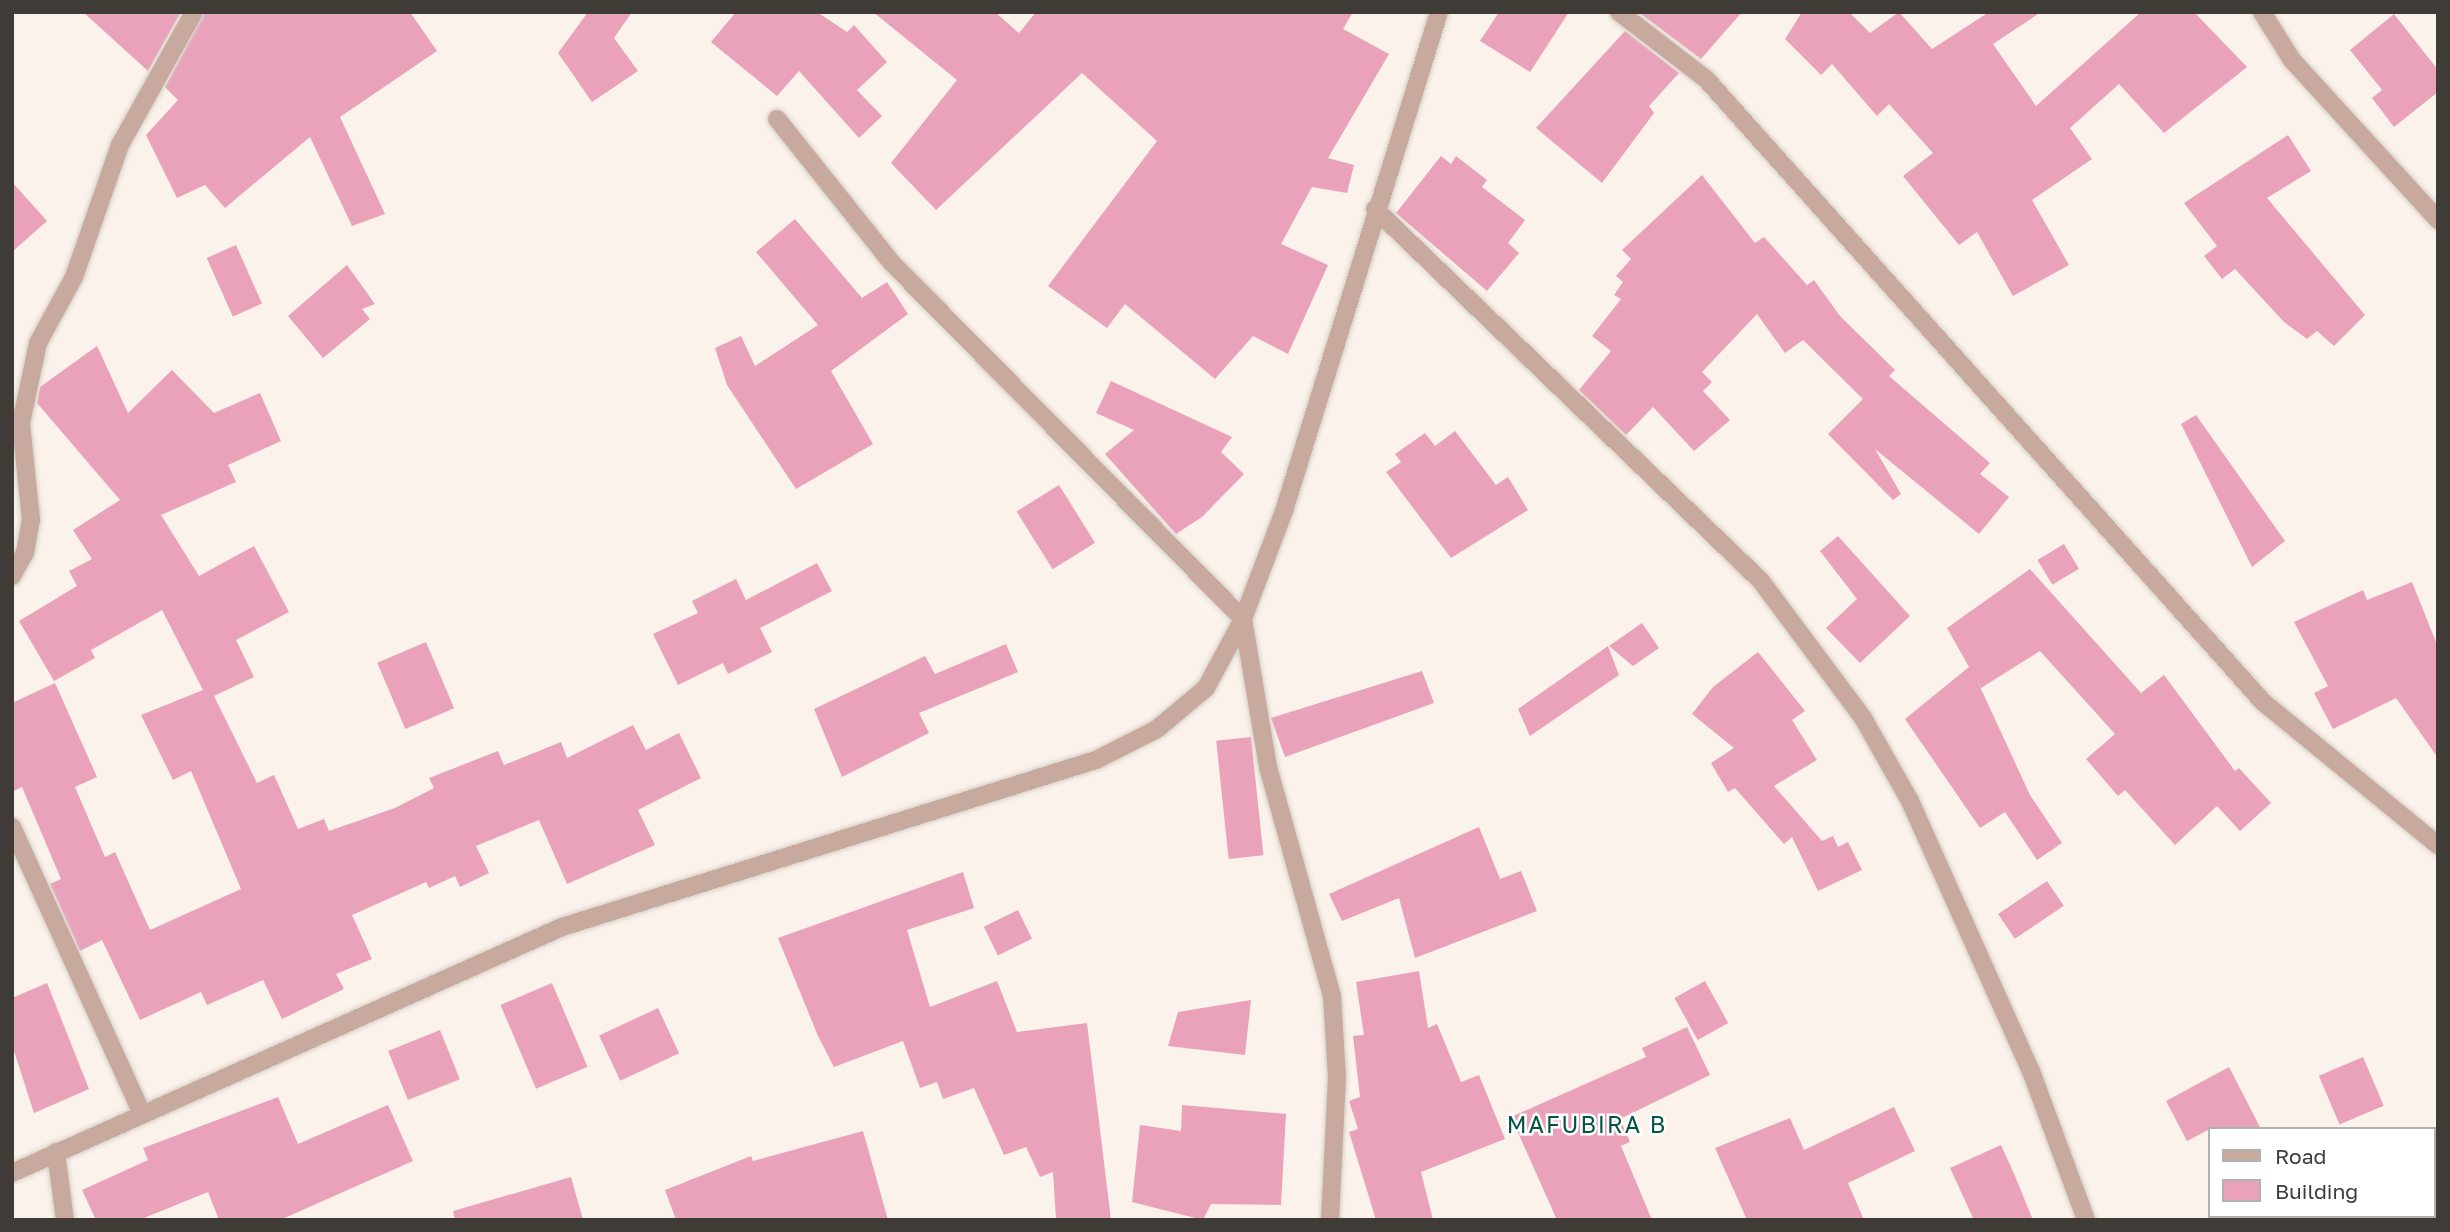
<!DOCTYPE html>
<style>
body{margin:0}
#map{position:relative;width:2450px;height:1232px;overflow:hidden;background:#fbf3eb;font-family:"Golos Text",sans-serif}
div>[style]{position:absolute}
.building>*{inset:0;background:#eaa2ba;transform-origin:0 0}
.roads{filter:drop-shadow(0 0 2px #d5cec7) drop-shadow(0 0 2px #d5cec7)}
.street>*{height:18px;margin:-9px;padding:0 9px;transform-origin:9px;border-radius:9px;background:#c8a99e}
span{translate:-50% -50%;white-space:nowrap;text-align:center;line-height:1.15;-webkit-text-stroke:5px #fff;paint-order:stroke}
.quarter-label{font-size:23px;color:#015540;letter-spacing:2px}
.frame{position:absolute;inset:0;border:14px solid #3f3c38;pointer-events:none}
.legend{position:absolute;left:2208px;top:1127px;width:228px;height:91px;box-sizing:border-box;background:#fff;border:2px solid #b2b1af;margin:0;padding:9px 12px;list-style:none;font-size:21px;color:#3f3c38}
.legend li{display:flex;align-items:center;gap:14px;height:35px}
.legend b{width:35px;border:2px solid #b2b1af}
</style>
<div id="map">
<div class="building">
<i style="clip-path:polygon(83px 12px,181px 12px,148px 71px)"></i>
<i style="clip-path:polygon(205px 12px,410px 12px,437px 51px,340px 117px,385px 214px,352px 226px,310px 137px,225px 208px,205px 185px,177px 198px,146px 135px,178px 100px,165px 87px)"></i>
<i style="clip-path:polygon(588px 12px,632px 12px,614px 38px,638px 71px,592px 102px,558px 53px)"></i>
<i style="clip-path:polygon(736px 12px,817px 12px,847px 32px,854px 25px,887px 62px,857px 90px,882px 116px,859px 138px,799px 71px,777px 96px,711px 42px)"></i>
<i style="clip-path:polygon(873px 12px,995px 12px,1019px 33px,1036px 12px,1353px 12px,1343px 29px,1389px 54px,1328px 158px,1354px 165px,1347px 193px,1312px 187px,1281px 244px,1328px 265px,1288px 354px,1253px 336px,1215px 379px,1125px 304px,1107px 328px,1048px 286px,1157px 141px,1082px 73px,936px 210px,891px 163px,957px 80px)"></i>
<i style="clip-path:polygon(1499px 12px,1569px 12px,1530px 72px,1480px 41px)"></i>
<i style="clip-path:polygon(1742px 12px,1701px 59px,1641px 14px,1643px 12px)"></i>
<i style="clip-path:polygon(1802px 12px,1849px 12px,1870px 33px,1899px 12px,1932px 49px,1989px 12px,2041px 12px,1993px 44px,2036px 106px,2141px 12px,2194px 12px,2247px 67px,2164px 133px,2119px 84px,2070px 128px,2092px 159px,2032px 200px,2069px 265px,2013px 296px,1977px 232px,1959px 245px,1903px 176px,1933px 153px,1889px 104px,1877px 116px,1832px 64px,1821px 75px,1785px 39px)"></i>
<i style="clip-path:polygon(2394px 14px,2438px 70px,2438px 92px,2394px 127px,2372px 98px,2382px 90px,2350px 50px)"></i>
<i style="clip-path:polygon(1625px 31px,1679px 73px,1649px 106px,1654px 113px,1602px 183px,1536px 128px)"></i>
<i style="clip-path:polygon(2288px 135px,2311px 171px,2267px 198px,2365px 315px,2334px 346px,2317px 331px,2307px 339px,2284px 322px,2235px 269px,2222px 279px,2204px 256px,2217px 246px,2184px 203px)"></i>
<i style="clip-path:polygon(1441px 156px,1451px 164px,1456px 156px,1487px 180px,1482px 187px,1525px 220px,1508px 243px,1519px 253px,1487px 291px,1396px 213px)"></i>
<i style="clip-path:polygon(1702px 175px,1755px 243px,1764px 237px,1807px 285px,1814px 280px,1840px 316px,1895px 370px,1889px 376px,1990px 463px,1980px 474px,2009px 497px,1979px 534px,1875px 449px,1901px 494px,1893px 500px,1828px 434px,1863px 399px,1803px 340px,1785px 353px,1757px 314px,1702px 372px,1712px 382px,1703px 391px,1730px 420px,1694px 451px,1653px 407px,1626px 435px,1579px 390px,1611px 351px,1592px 336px,1621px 299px,1614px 295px,1623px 282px,1616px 276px,1631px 259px,1622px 250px)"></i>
<i style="clip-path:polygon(12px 182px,47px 221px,12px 252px)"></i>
<i style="clip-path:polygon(795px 219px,862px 298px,887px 282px,908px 314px,831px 371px,873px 444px,796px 489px,727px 385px,715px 348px,741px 336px,755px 366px,818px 325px,756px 252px)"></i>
<i style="left:236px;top:245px;width:64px;height:32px;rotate:66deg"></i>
<i style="clip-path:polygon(347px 265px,375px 304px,362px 309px,370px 319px,323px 358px,288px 316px)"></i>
<i style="clip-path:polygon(97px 346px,128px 413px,172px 370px,214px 413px,260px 393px,281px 441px,228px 465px,236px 482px,161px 515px,199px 576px,254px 546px,289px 612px,236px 640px,254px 677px,214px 696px,257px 783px,274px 775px,298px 829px,324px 819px,329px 831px,395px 808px,434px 788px,429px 778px,498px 751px,504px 765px,561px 742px,567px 758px,633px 725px,646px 750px,679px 733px,701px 778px,638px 810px,655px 845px,567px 884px,539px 820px,476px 846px,489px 873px,460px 887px,455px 876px,429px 888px,426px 882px,352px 915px,372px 959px,336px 974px,344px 989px,282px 1019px,263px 980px,207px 1005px,201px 992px,140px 1020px,102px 940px,80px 951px,50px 884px,61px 879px,22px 787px,12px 792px,12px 703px,55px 683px,97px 777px,75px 787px,105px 857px,115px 852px,150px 930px,241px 889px,191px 771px,173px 780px,141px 715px,203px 690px,162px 610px,91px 650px,95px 658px,54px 681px,19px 621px,77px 586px,69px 571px,92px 559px,73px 530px,120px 500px,37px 403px,40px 387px)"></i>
<i style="clip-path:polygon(1111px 381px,1232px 437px,1221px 452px,1244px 474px,1202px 517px,1176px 534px,1105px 454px,1134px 430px,1096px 413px)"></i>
<i style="clip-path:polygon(2196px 415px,2285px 541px,2252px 567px,2181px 424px)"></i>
<i style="clip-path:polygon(1455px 431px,1496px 485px,1508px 477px,1528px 510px,1451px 558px,1386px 472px,1401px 462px,1395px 454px,1425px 433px,1435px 446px)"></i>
<i style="left:1059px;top:485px;width:68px;height:50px;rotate:58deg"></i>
<i style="clip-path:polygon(1838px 536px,1910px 616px,1860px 663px,1826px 628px,1857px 599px,1820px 551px)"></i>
<i style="left:2064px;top:544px;width:29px;height:31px;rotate:59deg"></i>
<i style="clip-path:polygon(817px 563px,832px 591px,760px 628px,772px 652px,728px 674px,723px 663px,678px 685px,653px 634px,698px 613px,692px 601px,736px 579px,746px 600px)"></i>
<i style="clip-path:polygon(2030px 569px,2141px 693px,2164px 675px,2235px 771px,2239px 768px,2271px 803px,2240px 831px,2217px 806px,2175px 845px,2125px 790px,2118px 796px,2086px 759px,2115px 734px,2040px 651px,1981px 688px,1976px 678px,2030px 795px,2062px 843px,2037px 860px,2005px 812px,1980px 828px,1905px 719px,1969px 667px,1947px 628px)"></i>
<i style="clip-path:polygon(2412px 582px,2438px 647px,2438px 758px,2396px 698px,2333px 729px,2314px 693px,2328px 686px,2294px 622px,2363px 590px,2367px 600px)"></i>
<i style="clip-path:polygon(1642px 623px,1659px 648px,1633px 666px,1609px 646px)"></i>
<i style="left:426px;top:642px;width:72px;height:53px;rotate:67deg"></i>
<i style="clip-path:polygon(1006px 644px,1018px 672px,919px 713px,929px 733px,842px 777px,814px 709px,925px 656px,935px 674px)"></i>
<i style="clip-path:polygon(1608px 646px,1619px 675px,1530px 736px,1518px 709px)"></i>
<i style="clip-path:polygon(1758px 652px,1805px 711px,1792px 720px,1817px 760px,1774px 786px,1822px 841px,1833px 836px,1838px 847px,1848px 842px,1862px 870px,1818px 891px,1792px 837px,1784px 844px,1735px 788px,1728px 792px,1711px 763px,1734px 748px,1692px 714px,1713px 687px)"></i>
<i style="clip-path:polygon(1422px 671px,1434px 703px,1285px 757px,1271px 718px)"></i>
<i style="left:1251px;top:737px;width:119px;height:35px;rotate:84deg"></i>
<i style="clip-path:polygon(1479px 827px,1500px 879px,1521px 871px,1537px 911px,1415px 958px,1399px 898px,1342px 921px,1329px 894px)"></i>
<i style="clip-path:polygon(963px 872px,974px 908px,907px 930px,930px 1007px,997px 981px,1017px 1032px,1087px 1023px,1111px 1220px,1056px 1220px,1053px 1172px,1040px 1177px,1026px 1147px,1004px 1155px,974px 1088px,943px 1099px,937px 1082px,920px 1088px,903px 1041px,834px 1067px,818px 1036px,778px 938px)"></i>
<i style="left:2047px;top:881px;width:30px;height:59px;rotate:56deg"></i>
<i style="left:1018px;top:910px;width:32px;height:38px;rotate:64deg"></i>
<i style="clip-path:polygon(1419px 971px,1428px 1028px,1437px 1024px,1461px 1082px,1479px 1075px,1505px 1139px,1421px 1172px,1433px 1220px,1376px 1220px,1349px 1132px,1358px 1129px,1349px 1101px,1360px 1097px,1353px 1036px,1364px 1035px,1356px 982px)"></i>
<i style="left:1705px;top:981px;width:48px;height:35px;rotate:61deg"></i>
<i style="clip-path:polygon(47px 983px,89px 1089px,34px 1113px,12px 1045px,12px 998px)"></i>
<i style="left:552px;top:983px;width:91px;height:56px;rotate:67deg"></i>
<i style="clip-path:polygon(1251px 1000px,1245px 1055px,1168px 1046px,1178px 1012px)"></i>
<i style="left:658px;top:1008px;width:50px;height:65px;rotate:65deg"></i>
<i style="clip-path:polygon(1687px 1027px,1710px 1075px,1620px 1119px,1630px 1142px,1621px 1146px,1652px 1220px,1557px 1220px,1511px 1117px,1646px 1057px,1642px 1048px)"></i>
<i style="left:440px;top:1030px;width:53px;height:56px;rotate:68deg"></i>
<i style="left:2363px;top:1057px;width:53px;height:48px;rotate:67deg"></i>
<i style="clip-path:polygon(2229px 1067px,2261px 1129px,2210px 1129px,2187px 1141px,2166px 1101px)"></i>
<i style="clip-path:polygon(278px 1097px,298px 1144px,388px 1105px,413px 1161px,280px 1220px,219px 1220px,208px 1192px,139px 1220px,96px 1220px,82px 1190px,148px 1160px,143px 1148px)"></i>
<i style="clip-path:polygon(1182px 1105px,1286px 1114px,1281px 1205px,1211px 1204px,1203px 1220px,1132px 1202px,1140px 1125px,1181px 1131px)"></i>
<i style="clip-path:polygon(1894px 1107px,1915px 1151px,1848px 1183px,1864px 1220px,1747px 1220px,1715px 1148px,1790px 1118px,1804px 1150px)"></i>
<i style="clip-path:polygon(863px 1131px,888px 1220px,676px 1220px,665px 1190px,751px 1156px,753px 1161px)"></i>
<i style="clip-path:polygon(2001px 1145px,2015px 1176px,2033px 1220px,1974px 1220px,1950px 1168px)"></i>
<i style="clip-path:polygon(571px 1177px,583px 1220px,455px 1220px,453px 1211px)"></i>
</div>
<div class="roads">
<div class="street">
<i style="left:1619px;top:12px;width:110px;rotate:37.6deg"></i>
<i style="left:1706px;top:79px;width:836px;rotate:48.2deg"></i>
<i style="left:2263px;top:702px;width:226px;rotate:39.3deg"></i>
<i style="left:2262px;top:12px;width:57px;rotate:58deg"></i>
<i style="left:2292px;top:60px;width:217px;rotate:47.6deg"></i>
<i style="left:777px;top:119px;width:184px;rotate:51.4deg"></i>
<i style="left:892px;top:263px;width:500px;rotate:45.4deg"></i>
<i style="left:1243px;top:619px;width:150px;rotate:80.4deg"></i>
<i style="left:1268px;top:767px;width:238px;rotate:74.4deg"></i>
<i style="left:1332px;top:996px;width:81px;rotate:86.5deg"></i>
<i style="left:1337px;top:1077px;width:143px;rotate:92.8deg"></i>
<i style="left:1375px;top:209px;width:536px;rotate:43.94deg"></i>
<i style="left:1761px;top:581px;width:171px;rotate:53.3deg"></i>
<i style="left:1863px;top:718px;width:95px;rotate:60.5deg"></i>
<i style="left:1910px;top:801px;width:296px;rotate:65.9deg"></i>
<i style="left:2031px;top:1071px;width:159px;rotate:69.7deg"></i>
<i style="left:12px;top:576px;width:26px;rotate:-61deg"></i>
<i style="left:25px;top:553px;width:34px;rotate:-80deg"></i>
<i style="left:31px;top:520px;width:98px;rotate:-95.9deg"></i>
<i style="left:21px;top:423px;width:82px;rotate:-78deg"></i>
<i style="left:38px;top:343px;width:75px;rotate:-61.4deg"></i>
<i style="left:74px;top:277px;width:140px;rotate:-70.8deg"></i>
<i style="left:120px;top:145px;width:152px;rotate:-60.9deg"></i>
<i style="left:12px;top:827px;width:315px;rotate:65.6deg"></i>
<i style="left:56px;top:1152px;width:69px;rotate:82.5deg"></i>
<i style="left:12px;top:1173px;width:603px;rotate:-24.1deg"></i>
<i style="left:562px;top:927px;width:560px;rotate:-17.37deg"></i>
<i style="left:1096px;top:760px;width:68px;rotate:-26.9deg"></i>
<i style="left:1157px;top:729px;width:64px;rotate:-39.9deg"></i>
<i style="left:1206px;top:688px;width:78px;rotate:-61.8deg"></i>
<i style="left:1243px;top:619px;width:116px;rotate:-69.2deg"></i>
<i style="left:1284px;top:511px;width:523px;rotate:-72.74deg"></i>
</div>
</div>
<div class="quarter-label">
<span style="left:1587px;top:1124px">MAFUBIRA B</span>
</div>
<div class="frame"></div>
<ul class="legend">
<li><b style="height:9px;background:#c8a99e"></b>Road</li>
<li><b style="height:19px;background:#eaa2ba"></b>Building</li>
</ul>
</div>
